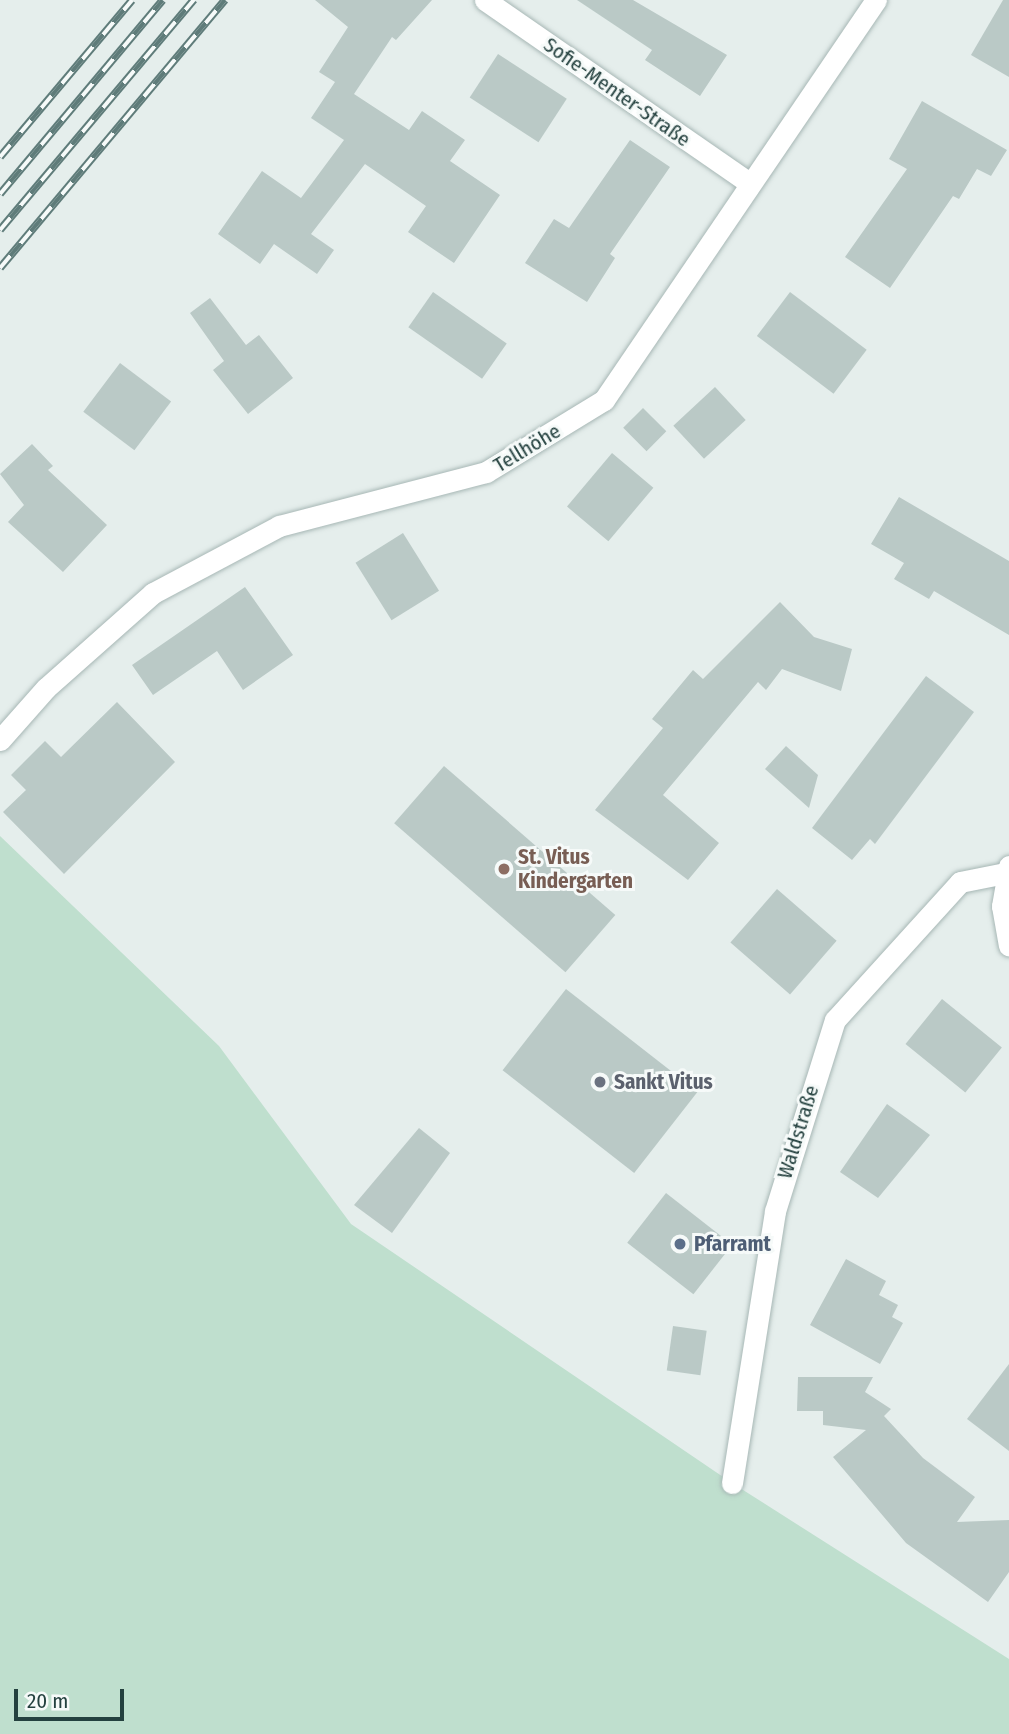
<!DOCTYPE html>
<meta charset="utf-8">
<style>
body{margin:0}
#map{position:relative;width:1009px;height:1734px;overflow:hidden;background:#e5eeec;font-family:"Fira Sans Condensed",sans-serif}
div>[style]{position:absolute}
.green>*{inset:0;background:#bfdfce}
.building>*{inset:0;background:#bac9c6;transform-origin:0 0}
.roads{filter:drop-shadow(0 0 2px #a7b7b5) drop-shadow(0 0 2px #a7b7b5)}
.street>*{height:21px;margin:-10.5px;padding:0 10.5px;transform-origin:10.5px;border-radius:10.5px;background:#fff}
.rail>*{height:8px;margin-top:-4px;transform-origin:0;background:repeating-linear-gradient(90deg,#f6faf9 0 16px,#5f7c7a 0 32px);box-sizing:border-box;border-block:2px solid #5f7c7a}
.dots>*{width:19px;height:19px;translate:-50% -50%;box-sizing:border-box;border:4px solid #f6faf9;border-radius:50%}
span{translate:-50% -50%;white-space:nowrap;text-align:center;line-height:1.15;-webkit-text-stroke:6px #f6faf9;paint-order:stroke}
.street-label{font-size:21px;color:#24413f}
.education-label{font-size:21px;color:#785e54;font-weight:700}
.left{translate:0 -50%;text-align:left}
.worship-label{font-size:21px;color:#5b616d;font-weight:700}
.service-label{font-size:21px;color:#4e5e75;font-weight:700}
.scale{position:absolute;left:14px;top:1689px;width:110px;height:32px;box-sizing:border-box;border:4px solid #24413f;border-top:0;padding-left:9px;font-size:21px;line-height:24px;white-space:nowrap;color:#24413f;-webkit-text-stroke:5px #f6faf9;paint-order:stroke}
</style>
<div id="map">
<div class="green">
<i style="clip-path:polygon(0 836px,219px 1046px,351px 1224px,732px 1483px,1009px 1659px,1009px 1734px,0 1734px)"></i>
</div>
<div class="building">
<i style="clip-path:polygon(315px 0,432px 0,396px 40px,392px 37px,354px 94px,409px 130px,422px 111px,465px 140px,450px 161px,500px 195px,454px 263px,408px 232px,426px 206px,365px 164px,311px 234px,334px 250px,317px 274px,274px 244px,260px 264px,218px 234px,262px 171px,301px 198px,344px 140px,311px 118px,335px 82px,319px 72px,348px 27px)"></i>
<i style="clip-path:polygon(577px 0,633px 0,727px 55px,700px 96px,645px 60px,652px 50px)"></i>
<i style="clip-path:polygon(1003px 0,1009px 0,1009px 77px,971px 55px)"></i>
<i style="left:498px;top:54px;width:82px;height:52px;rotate:33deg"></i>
<i style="clip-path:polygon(922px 101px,1007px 150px,991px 176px,977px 169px,959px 199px,953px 196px,890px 288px,845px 257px,907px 169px,889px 159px)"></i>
<i style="clip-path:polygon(630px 140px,670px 167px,610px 254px,615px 258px,587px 302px,525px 263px,554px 219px,569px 228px)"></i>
<i style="left:433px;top:292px;width:90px;height:43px;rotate:35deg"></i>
<i style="left:790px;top:292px;width:96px;height:55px;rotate:37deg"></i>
<i style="clip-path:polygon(210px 298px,246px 345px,259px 335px,293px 378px,248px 414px,213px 370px,224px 361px,190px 313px)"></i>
<i style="left:120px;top:363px;width:64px;height:61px;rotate:37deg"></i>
<i style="left:715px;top:387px;width:45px;height:57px;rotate:47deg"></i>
<i style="left:643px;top:408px;width:33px;height:28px;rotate:45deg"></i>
<i style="clip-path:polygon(32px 444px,53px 466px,48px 470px,107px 525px,63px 572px,8px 522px,24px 505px,0 474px)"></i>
<i style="left:612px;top:453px;width:54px;height:70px;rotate:40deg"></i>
<i style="clip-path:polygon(899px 497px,1009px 561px,1009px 635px,934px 591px,929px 599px,894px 579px,904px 563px,871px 544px)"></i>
<i style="left:403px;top:533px;width:68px;height:56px;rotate:58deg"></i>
<i style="clip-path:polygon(245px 587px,293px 655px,243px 690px,217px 651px,153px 695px,132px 665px)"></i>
<i style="clip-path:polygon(780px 602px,814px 637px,852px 649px,841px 691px,782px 669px,766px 690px,758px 682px,663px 795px,719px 843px,688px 880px,595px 810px,663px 728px,652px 719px,693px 670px,703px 679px)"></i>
<i style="clip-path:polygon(926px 676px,974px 712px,875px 844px,870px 839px,852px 860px,812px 828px)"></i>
<i style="clip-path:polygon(117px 702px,175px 762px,64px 874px,3px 812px,26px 790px,11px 775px,45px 741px,61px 757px)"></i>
<i style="clip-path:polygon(786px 746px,818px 775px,809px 808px,765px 769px)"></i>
<i style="left:444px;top:766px;width:227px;height:76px;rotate:41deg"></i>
<i style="left:777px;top:889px;width:79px;height:71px;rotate:41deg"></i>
<i style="left:566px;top:989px;width:167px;height:103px;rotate:38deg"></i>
<i style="left:942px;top:999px;width:77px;height:58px;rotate:39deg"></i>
<i style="clip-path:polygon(887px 1104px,930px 1135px,878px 1198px,840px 1172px)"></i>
<i style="clip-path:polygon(419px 1128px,450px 1153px,392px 1233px,354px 1205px)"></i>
<i style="left:666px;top:1193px;width:84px;height:63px;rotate:38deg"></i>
<i style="clip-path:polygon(846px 1259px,886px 1281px,879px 1295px,898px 1305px,892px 1317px,903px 1323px,880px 1364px,810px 1325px)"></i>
<i style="left:673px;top:1326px;width:34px;height:45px;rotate:8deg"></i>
<i style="clip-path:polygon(1009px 1364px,1009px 1451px,967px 1419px)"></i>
<i style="clip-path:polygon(798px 1377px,873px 1377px,865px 1392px,891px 1409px,884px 1416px,923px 1458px,975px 1497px,957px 1522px,1009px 1520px,1009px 1572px,988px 1602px,906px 1543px,833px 1457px,866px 1430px,823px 1425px,823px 1411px,797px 1411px)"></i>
</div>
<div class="roads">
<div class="street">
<i style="left:485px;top:0;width:321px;rotate:34.7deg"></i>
<i style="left:0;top:740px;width:69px;rotate:-48.5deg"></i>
<i style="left:46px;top:688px;width:143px;rotate:-41.6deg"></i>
<i style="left:153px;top:593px;width:143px;rotate:-28deg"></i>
<i style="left:279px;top:526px;width:214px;rotate:-14.6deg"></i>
<i style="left:486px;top:472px;width:138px;rotate:-31.4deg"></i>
<i style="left:604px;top:400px;width:484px;rotate:-55.8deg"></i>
<i style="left:1009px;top:866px;width:41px;rotate:99.9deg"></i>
<i style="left:1002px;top:906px;width:40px;rotate:80deg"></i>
<i style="left:732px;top:1483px;width:275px;rotate:-81deg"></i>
<i style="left:775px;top:1211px;width:200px;rotate:-72.6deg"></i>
<i style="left:835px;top:1020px;width:186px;rotate:-47.8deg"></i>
<i style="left:960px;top:882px;width:46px;rotate:-11.3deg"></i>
</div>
</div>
<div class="rail">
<i style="left:0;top:157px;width:205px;rotate:-49.9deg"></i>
<i style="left:0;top:194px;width:253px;rotate:-50deg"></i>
<i style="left:0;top:230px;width:301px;rotate:-49.9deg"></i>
<i style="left:0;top:268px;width:350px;rotate:-50deg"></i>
</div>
<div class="dots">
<i style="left:504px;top:869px;background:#8d6e63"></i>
<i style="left:600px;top:1082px;background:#6b7280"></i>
<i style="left:680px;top:1244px;background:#5c6f8a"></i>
</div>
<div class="street-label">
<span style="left:617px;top:92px;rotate:35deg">Sofie-Menter-Straße</span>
<span style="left:527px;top:448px;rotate:-31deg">Tellhöhe</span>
<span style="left:798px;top:1132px;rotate:-73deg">Waldstraße</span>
</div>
<div class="education-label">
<span class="left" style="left:518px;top:869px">St. Vitus<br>Kindergarten</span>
</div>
<div class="worship-label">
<span class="left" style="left:614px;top:1082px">Sankt Vitus</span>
</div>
<div class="service-label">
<span class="left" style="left:694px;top:1244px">Pfarramt</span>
</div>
<div class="scale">20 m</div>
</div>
